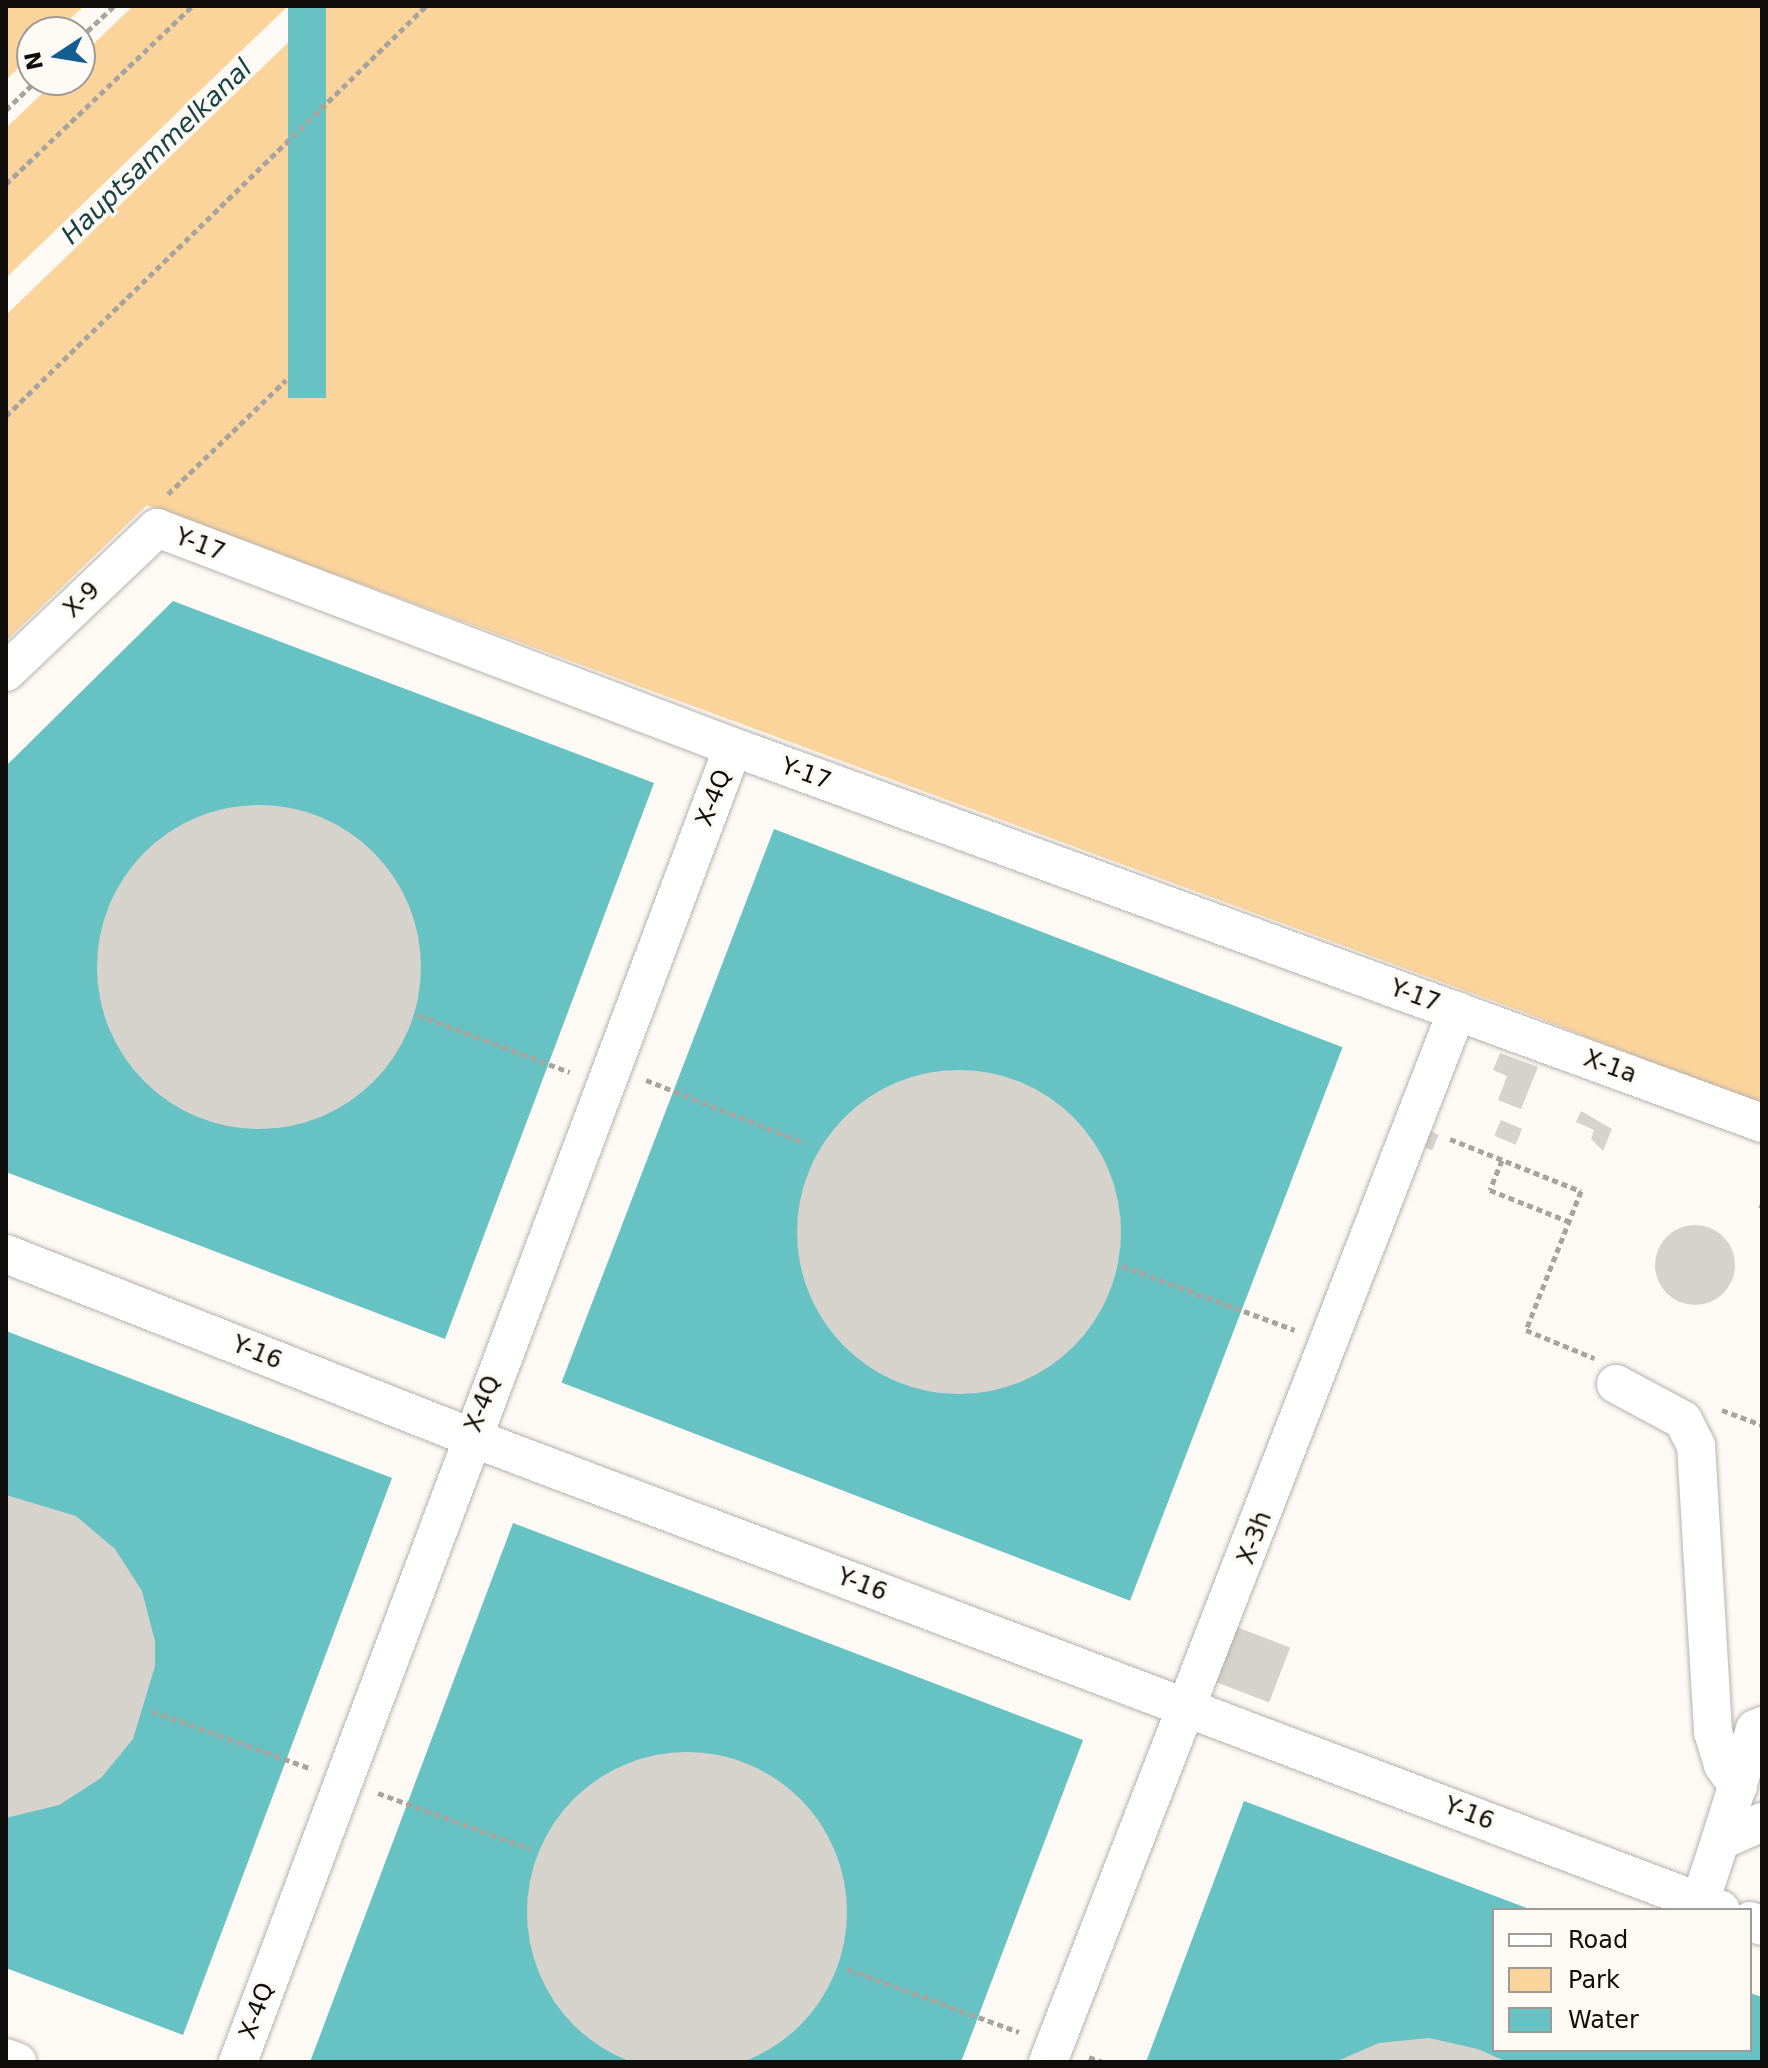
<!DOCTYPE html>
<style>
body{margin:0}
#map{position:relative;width:1768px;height:2068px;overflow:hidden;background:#fdf9f4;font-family:"DejaVu Sans",sans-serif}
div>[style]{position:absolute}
.green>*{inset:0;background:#fbd49c}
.water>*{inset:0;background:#67c2c4;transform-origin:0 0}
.building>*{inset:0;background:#d6d3cd;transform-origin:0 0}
.round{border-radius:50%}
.path>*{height:5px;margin-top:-2.5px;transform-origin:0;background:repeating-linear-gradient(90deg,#a7a4a0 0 6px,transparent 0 10px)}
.roads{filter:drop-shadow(0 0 2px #b6b2ad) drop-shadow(0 0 2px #b6b2ad)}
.minor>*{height:38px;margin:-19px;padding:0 19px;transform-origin:19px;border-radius:19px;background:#fff}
span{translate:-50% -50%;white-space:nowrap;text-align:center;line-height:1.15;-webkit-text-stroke:6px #fdf9f4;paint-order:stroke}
.street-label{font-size:24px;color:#0f0e0c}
.water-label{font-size:26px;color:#174243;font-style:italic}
.frame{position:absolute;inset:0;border:8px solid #0f0e0c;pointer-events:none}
.legend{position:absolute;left:1492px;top:1908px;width:260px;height:144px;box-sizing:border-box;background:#fdf9f4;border:2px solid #9e9b97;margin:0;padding:10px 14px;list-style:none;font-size:24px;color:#0f0e0c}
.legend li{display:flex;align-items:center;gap:16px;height:40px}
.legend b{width:40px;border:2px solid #9e9b97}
.north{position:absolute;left:16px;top:16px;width:80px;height:80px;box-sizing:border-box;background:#fdf9f4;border:2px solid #9e9b97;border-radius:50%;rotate:258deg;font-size:22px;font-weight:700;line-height:32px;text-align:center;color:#0f0e0c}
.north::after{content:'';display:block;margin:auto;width:28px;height:36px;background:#145d90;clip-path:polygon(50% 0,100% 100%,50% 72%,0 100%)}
</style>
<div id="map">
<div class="green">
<i style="clip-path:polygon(6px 6px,84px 6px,56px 32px,32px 32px,32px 55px,6px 80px)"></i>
<i style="clip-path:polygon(133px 6px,288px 6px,6px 278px,6px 128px,56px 80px,80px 80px,80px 57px)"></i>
<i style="clip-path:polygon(326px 6px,1762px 6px,1762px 1105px,1523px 1012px,147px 505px,6px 641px,6px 315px)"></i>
</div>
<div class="water">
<i style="left:288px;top:6px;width:38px;height:392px"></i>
<i style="clip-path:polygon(173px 601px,654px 783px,445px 1339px,6px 1172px,6px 766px)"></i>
<i style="left:774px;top:829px;width:609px;height:593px;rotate:21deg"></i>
<i style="clip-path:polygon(6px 1331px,392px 1478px,183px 2035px,6px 1968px)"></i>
<i style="clip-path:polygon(513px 1523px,1083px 1740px,961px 2062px,310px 2062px)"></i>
<i style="clip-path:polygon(1244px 1801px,1532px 1910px,1494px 1910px,1494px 2050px,1750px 2050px,1750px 1993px,1762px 1997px,1762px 2062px,1146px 2062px)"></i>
</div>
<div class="building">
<i class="round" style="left:97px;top:805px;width:324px;height:324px"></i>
<i style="clip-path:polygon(1500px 1053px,1538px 1067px,1521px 1109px,1498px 1100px,1507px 1076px,1493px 1070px)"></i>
<i class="round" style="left:797px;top:1070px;width:324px;height:324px"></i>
<i style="clip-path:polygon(1581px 1111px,1612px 1129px,1603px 1151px,1591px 1139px,1594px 1130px,1576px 1122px)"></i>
<i style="left:1501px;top:1120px;width:23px;height:17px;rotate:23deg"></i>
<i style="left:1425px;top:1129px;width:15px;height:17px;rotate:23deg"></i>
<i class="round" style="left:1655px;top:1225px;width:80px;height:80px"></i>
<i style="clip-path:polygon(6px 1495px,76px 1516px,115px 1549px,142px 1591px,155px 1641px,155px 1666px,133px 1739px,101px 1778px,59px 1805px,6px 1818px)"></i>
<i style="left:1237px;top:1627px;width:57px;height:59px;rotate:21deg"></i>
<i class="round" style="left:527px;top:1752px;width:320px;height:320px"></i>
<i style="clip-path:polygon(1429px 2038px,1478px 2049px,1507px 2062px,1335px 2062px,1379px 2043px)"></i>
</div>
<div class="path">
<i style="left:80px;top:38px;width:47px;rotate:-43.3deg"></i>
<i style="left:6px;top:110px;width:43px;rotate:-44.1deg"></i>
<i style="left:6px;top:184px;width:257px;rotate:-43.7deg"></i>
<i style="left:6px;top:416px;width:587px;rotate:-44.31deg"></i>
<i style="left:168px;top:494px;width:164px;rotate:-44deg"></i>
<i style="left:418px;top:1015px;width:162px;rotate:20.6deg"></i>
<i style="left:646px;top:1080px;width:171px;rotate:21.6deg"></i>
<i style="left:1450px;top:1139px;width:141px;rotate:21.7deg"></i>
<i style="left:1581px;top:1191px;width:149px;rotate:111.6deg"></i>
<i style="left:1526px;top:1330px;width:74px;rotate:22.4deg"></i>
<i style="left:1502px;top:1160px;width:32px;rotate:112deg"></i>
<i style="left:1490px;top:1190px;width:84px;rotate:21.7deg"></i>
<i style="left:1761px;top:1208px;width:3px;rotate:-72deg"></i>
<i style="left:1122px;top:1266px;width:184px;rotate:20.3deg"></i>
<i style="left:1722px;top:1410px;width:43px;rotate:20.6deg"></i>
<i style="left:152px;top:1711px;width:170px;rotate:19.9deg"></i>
<i style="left:378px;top:1793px;width:163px;rotate:20.1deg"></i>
<i style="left:847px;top:1969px;width:183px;rotate:20.1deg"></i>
<i style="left:1089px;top:2057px;width:15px;rotate:20deg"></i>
</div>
<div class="roads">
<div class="minor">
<i style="left:6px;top:672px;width:209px;rotate:-43.6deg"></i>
<i style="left:157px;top:528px;width:616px;rotate:20.82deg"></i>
<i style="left:733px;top:747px;width:1096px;rotate:20.07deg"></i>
<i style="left:6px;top:1254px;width:499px;rotate:21.5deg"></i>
<i style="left:470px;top:1437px;width:1337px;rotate:20.71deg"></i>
<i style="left:1616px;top:1384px;width:76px;rotate:28.2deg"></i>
<i style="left:1683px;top:1420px;width:28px;rotate:63deg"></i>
<i style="left:1696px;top:1445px;width:288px;rotate:86.6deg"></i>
<i style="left:1713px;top:1732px;width:34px;rotate:73deg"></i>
<i style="left:1723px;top:1765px;width:26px;rotate:54deg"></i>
<i style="left:1720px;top:1841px;width:117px;rotate:-72.6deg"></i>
<i style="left:1755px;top:1729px;width:8px;rotate:-23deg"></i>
<i style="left:1700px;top:1902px;width:64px;rotate:-71.8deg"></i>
<i style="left:1720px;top:1841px;width:46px;rotate:-24.3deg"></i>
<i style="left:1750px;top:1921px;width:13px;rotate:23deg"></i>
<i style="left:6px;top:2058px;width:12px;rotate:20deg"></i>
<i style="left:238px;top:2062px;width:1405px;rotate:-69.37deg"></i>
<i style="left:1048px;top:2062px;width:1128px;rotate:-68.74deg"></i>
</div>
</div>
<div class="street-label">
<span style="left:200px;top:545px;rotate:21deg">Y-17</span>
<span style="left:82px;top:600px;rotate:-44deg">X-9</span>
<span style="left:806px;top:774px;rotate:20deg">Y-17</span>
<span style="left:714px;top:798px;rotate:-69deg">X-4Q</span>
<span style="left:1415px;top:996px;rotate:20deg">Y-17</span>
<span style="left:1610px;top:1067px;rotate:20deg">X-1a</span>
<span style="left:257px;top:1353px;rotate:22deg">Y-16</span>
<span style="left:483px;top:1404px;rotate:-69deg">X-4Q</span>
<span style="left:1255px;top:1538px;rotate:-69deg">X-3h</span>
<span style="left:862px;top:1585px;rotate:21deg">Y-16</span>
<span style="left:1469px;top:1814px;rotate:21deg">Y-16</span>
<span style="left:257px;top:2011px;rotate:-70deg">X-4Q</span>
</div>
<div class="water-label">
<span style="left:157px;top:152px;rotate:-44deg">Hauptsammelkanal</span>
</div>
<div class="frame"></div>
<ul class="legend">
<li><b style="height:10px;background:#fff"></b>Road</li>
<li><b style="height:22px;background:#fbd49c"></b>Park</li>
<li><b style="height:22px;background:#67c2c4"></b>Water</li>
</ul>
<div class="north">N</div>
</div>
